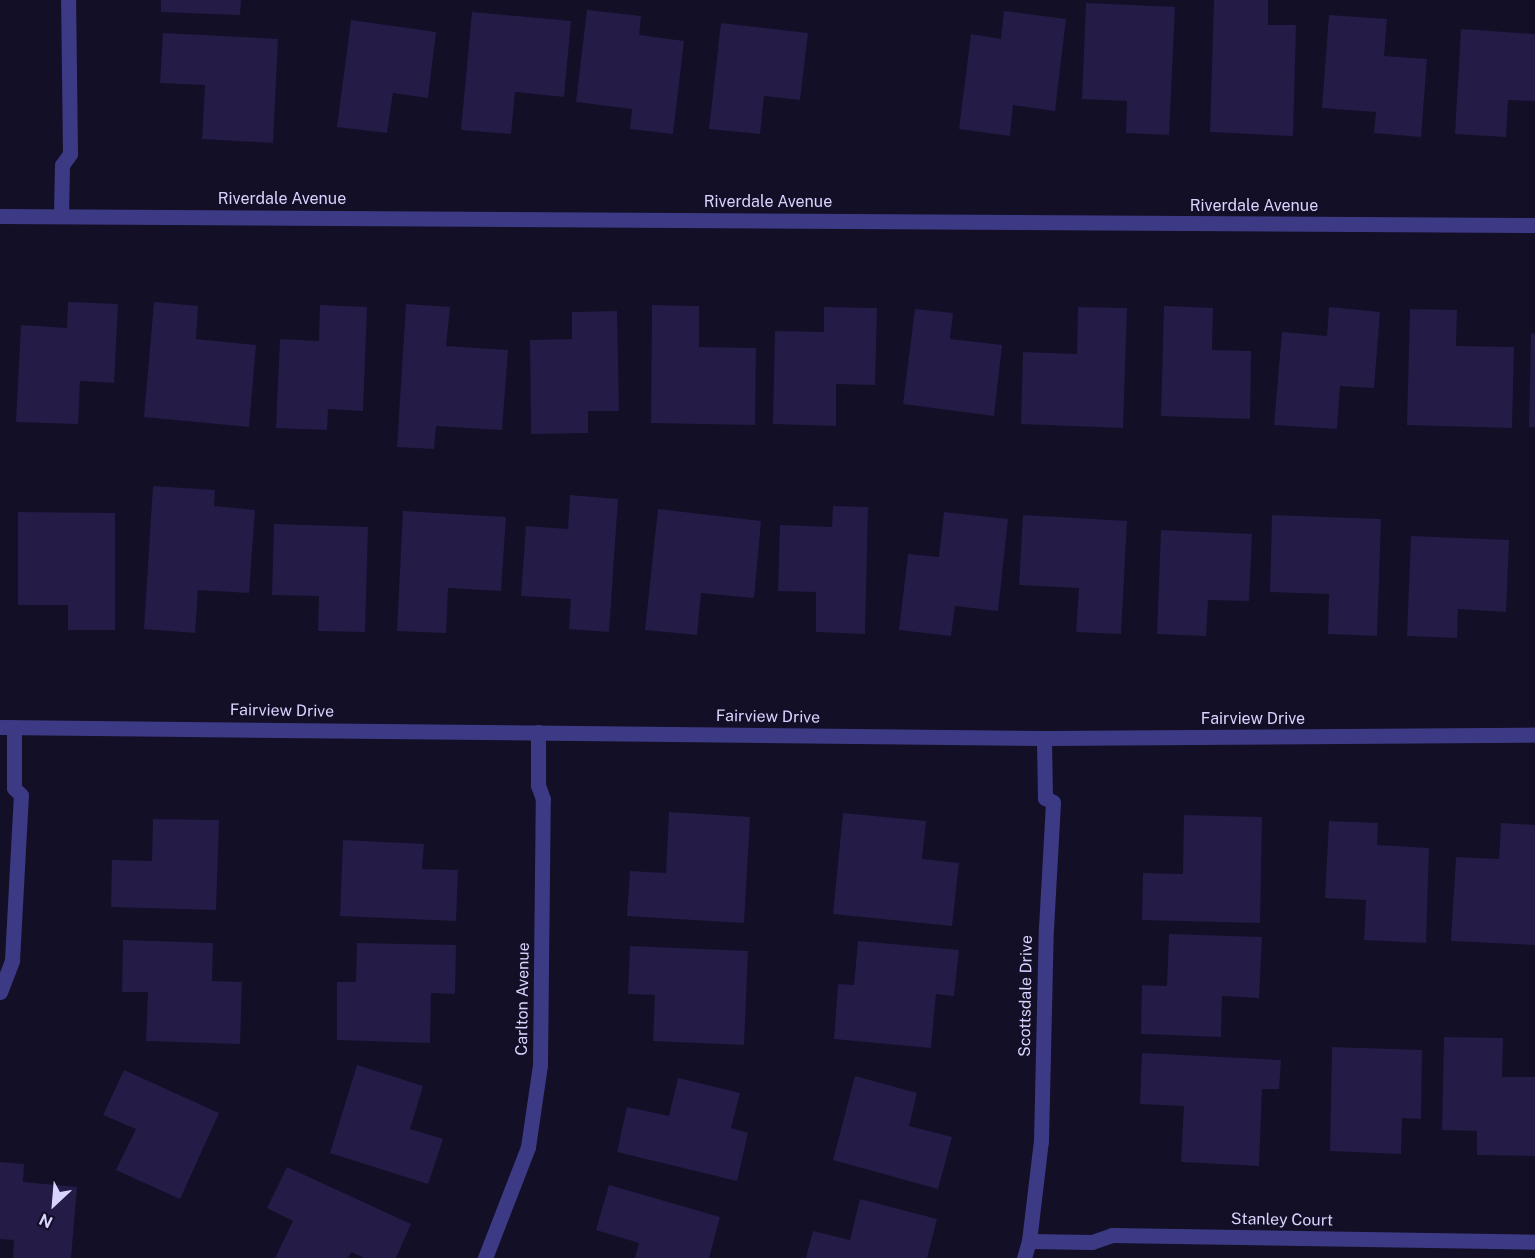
<!DOCTYPE html>
<style>
body{margin:0}
#map{position:relative;width:1535px;height:1258px;overflow:hidden;background:#130f26;font-family:"Public Sans",sans-serif}
div>[style]{position:absolute}
.building>*{inset:0;background:#241b47}
.street>*{height:15px;margin:-7.5px;padding:0 7.5px;transform-origin:7.5px;border-radius:7.5px;background:#3d3a85}
span{translate:-50% -50%;white-space:nowrap;text-align:center;line-height:1.15;-webkit-text-stroke:4.5px #130f26;paint-order:stroke}
.street-label{font-size:16px;color:#d9d4ff}
.north{position:absolute;left:24px;top:1174px;width:60px;height:60px;-webkit-text-stroke:4px #130f26;paint-order:stroke;rotate:206deg;font-size:16px;font-weight:700;line-height:24px;text-align:center;color:#d9d4ff}
.north::after{content:'';display:block;margin:auto;width:21px;height:27px;background:#d9d4ff;clip-path:polygon(50% 0,100% 100%,50% 72%,0 100%)}
</style>
<div id="map">
<div class="building">
<i style="clip-path:polygon(161px 0,241px 0,240px 15px,161px 12px)"></i>
<i style="clip-path:polygon(1214px 0,1268px 0,1268px 25px,1296px 25px,1293px 136px,1210px 132px)"></i>
<i style="clip-path:polygon(1086px 3px,1175px 7px,1169px 135px,1126px 133px,1127px 101px,1082px 99px)"></i>
<i style="clip-path:polygon(587px 10px,641px 16px,639px 35px,684px 41px,673px 134px,630px 129px,632px 109px,576px 102px)"></i>
<i style="clip-path:polygon(1004px 11px,1066px 19px,1055px 111px,1013px 105px,1010px 136px,959px 129px,971px 34px,1001px 39px)"></i>
<i style="clip-path:polygon(472px 12px,571px 21px,564px 97px,515px 92px,511px 134px,461px 130px)"></i>
<i style="clip-path:polygon(1329px 15px,1387px 19px,1384px 56px,1427px 59px,1421px 137px,1374px 133px,1376px 112px,1322px 108px)"></i>
<i style="clip-path:polygon(351px 20px,436px 32px,428px 98px,393px 93px,387px 133px,337px 127px)"></i>
<i style="clip-path:polygon(721px 23px,808px 33px,800px 100px,764px 96px,760px 134px,709px 129px)"></i>
<i style="clip-path:polygon(1461px 29px,1535px 34px,1535px 101px,1508px 100px,1506px 137px,1455px 134px)"></i>
<i style="clip-path:polygon(163px 33px,278px 39px,273px 143px,202px 139px,205px 85px,160px 83px)"></i>
<i style="clip-path:polygon(68px 302px,118px 304px,114px 383px,80px 381px,78px 424px,16px 422px,21px 325px,67px 328px)"></i>
<i style="clip-path:polygon(154px 302px,198px 306px,196px 339px,256px 345px,249px 427px,144px 417px)"></i>
<i style="clip-path:polygon(406px 304px,450px 307px,446px 346px,508px 350px,502px 430px,436px 426px,434px 449px,397px 447px)"></i>
<i style="clip-path:polygon(320px 305px,367px 307px,363px 411px,328px 409px,327px 430px,276px 428px,280px 339px,319px 341px)"></i>
<i style="clip-path:polygon(652px 305px,699px 306px,699px 347px,756px 348px,755px 425px,651px 423px)"></i>
<i style="clip-path:polygon(1164px 306px,1213px 308px,1212px 350px,1251px 351px,1250px 419px,1161px 416px)"></i>
<i style="clip-path:polygon(824px 307px,877px 308px,875px 385px,836px 384px,836px 426px,773px 424px,775px 331px,824px 332px)"></i>
<i style="clip-path:polygon(1078px 307px,1127px 308px,1123px 428px,1021px 424px,1023px 352px,1077px 354px)"></i>
<i style="clip-path:polygon(1329px 307px,1380px 312px,1374px 388px,1340px 386px,1337px 429px,1274px 425px,1282px 332px,1327px 336px)"></i>
<i style="clip-path:polygon(915px 309px,953px 313px,950px 339px,1002px 345px,994px 416px,903px 404px)"></i>
<i style="clip-path:polygon(1410px 309px,1457px 310px,1456px 346px,1514px 347px,1512px 428px,1407px 425px)"></i>
<i style="clip-path:polygon(617px 311px,619px 411px,588px 411px,588px 433px,531px 434px,530px 340px,572px 339px,572px 312px)"></i>
<i style="clip-path:polygon(1531px 333px,1535px 334px,1535px 427px,1529px 427px)"></i>
<i style="clip-path:polygon(153px 486px,215px 490px,214px 506px,255px 510px,249px 593px,198px 590px,195px 633px,144px 629px)"></i>
<i style="clip-path:polygon(570px 495px,618px 499px,609px 632px,569px 629px,571px 599px,521px 596px,526px 526px,568px 529px)"></i>
<i style="clip-path:polygon(833px 506px,868px 507px,865px 634px,816px 632px,816px 592px,778px 591px,780px 525px,832px 527px)"></i>
<i style="clip-path:polygon(658px 509px,761px 521px,754px 598px,701px 593px,697px 635px,645px 630px)"></i>
<i style="clip-path:polygon(403px 511px,506px 517px,501px 591px,448px 588px,446px 633px,397px 631px)"></i>
<i style="clip-path:polygon(18px 512px,115px 513px,115px 630px,68px 630px,68px 605px,18px 605px)"></i>
<i style="clip-path:polygon(944px 512px,1008px 519px,998px 611px,955px 606px,951px 636px,899px 630px,908px 554px,939px 557px)"></i>
<i style="clip-path:polygon(1023px 515px,1127px 521px,1121px 634px,1076px 632px,1079px 588px,1019px 585px)"></i>
<i style="clip-path:polygon(1272px 515px,1381px 519px,1377px 636px,1328px 634px,1329px 594px,1270px 592px)"></i>
<i style="clip-path:polygon(274px 524px,368px 527px,365px 632px,318px 631px,319px 596px,272px 595px)"></i>
<i style="clip-path:polygon(1161px 530px,1252px 534px,1249px 601px,1208px 600px,1206px 636px,1157px 634px)"></i>
<i style="clip-path:polygon(1411px 536px,1509px 540px,1506px 612px,1458px 609px,1457px 638px,1407px 636px)"></i>
<i style="clip-path:polygon(669px 812px,750px 817px,744px 923px,627px 916px,630px 871px,666px 873px)"></i>
<i style="clip-path:polygon(843px 813px,926px 821px,922px 859px,959px 863px,952px 926px,833px 914px)"></i>
<i style="clip-path:polygon(1184px 815px,1262px 817px,1260px 923px,1142px 920px,1143px 873px,1183px 874px)"></i>
<i style="clip-path:polygon(153px 819px,219px 820px,216px 910px,111px 907px,112px 860px,152px 861px)"></i>
<i style="clip-path:polygon(1329px 821px,1378px 823px,1377px 845px,1429px 848px,1426px 943px,1364px 940px,1366px 900px,1325px 898px)"></i>
<i style="clip-path:polygon(1501px 823px,1535px 825px,1535px 945px,1451px 941px,1456px 857px,1499px 859px)"></i>
<i style="clip-path:polygon(343px 840px,424px 844px,422px 869px,458px 870px,456px 921px,340px 916px)"></i>
<i style="clip-path:polygon(1169px 934px,1262px 937px,1259px 998px,1222px 996px,1221px 1037px,1141px 1034px,1142px 985px,1167px 986px)"></i>
<i style="clip-path:polygon(123px 940px,213px 943px,212px 981px,242px 982px,240px 1044px,146px 1041px,148px 992px,122px 992px)"></i>
<i style="clip-path:polygon(858px 941px,959px 950px,954px 996px,936px 994px,931px 1048px,834px 1039px,838px 984px,854px 985px)"></i>
<i style="clip-path:polygon(357px 943px,456px 945px,455px 994px,431px 993px,430px 1043px,337px 1040px,337px 982px,356px 982px)"></i>
<i style="clip-path:polygon(630px 946px,748px 951px,744px 1045px,653px 1041px,655px 995px,628px 994px)"></i>
<i style="clip-path:polygon(1444px 1037px,1503px 1038px,1502px 1077px,1535px 1077px,1535px 1156px,1477px 1155px,1477px 1131px,1442px 1130px)"></i>
<i style="clip-path:polygon(1332px 1047px,1422px 1050px,1421px 1119px,1402px 1118px,1401px 1154px,1330px 1151px)"></i>
<i style="clip-path:polygon(1142px 1053px,1281px 1060px,1279px 1089px,1262px 1089px,1259px 1166px,1181px 1162px,1184px 1106px,1140px 1104px)"></i>
<i style="clip-path:polygon(357px 1065px,423px 1086px,410px 1129px,443px 1139px,428px 1184px,330px 1153px)"></i>
<i style="clip-path:polygon(124px 1070px,219px 1113px,180px 1199px,116px 1170px,136px 1129px,103px 1115px)"></i>
<i style="clip-path:polygon(855px 1076px,917px 1093px,909px 1126px,952px 1137px,938px 1189px,833px 1160px)"></i>
<i style="clip-path:polygon(678px 1078px,740px 1093px,731px 1128px,748px 1133px,737px 1181px,617px 1152px,627px 1107px,669px 1116px)"></i>
<i style="clip-path:polygon(0 1162px,24px 1164px,23px 1182px,77px 1187px,71px 1258px,13px 1258px,14px 1240px,0 1239px)"></i>
<i style="clip-path:polygon(287px 1167px,411px 1224px,396px 1258px,365px 1258px,351px 1252px,348px 1258px,275px 1258px,293px 1221px,267px 1208px)"></i>
<i style="clip-path:polygon(609px 1185px,720px 1217px,709px 1258px,635px 1258px,639px 1243px,596px 1230px)"></i>
<i style="clip-path:polygon(860px 1199px,937px 1219px,927px 1258px,806px 1258px,813px 1231px,850px 1240px)"></i>
</div>
<div class="street">
<i style="left:0;top:216px;width:1535px;rotate:0.34deg"></i>
<i style="left:61px;top:216px;width:51px;rotate:-88.9deg"></i>
<i style="left:62px;top:165px;width:14px;rotate:-54deg"></i>
<i style="left:70px;top:154px;width:154px;rotate:-90.7deg"></i>
<i style="left:0;top:727px;width:1044px;rotate:0.6deg"></i>
<i style="left:1044px;top:738px;width:491px;rotate:-0.4deg"></i>
<i style="left:0;top:992px;width:34px;rotate:-69deg"></i>
<i style="left:12px;top:960px;width:165px;rotate:-86.9deg"></i>
<i style="left:21px;top:795px;width:10px;rotate:-135deg"></i>
<i style="left:14px;top:788px;width:61px;rotate:-90deg"></i>
<i style="left:1029px;top:1241px;width:63px;rotate:0.9deg"></i>
<i style="left:1092px;top:1242px;width:21px;rotate:-19deg"></i>
<i style="left:1112px;top:1235px;width:423px;rotate:0.9deg"></i>
<i style="left:485px;top:1258px;width:119px;rotate:-68.8deg"></i>
<i style="left:528px;top:1147px;width:83px;rotate:-81.7deg"></i>
<i style="left:540px;top:1065px;width:266px;rotate:-89.4deg"></i>
<i style="left:543px;top:799px;width:15px;rotate:-110deg"></i>
<i style="left:538px;top:785px;width:53px;rotate:-90deg"></i>
<i style="left:1024px;top:1258px;width:18px;rotate:-74deg"></i>
<i style="left:1029px;top:1241px;width:101px;rotate:-83.2deg"></i>
<i style="left:1041px;top:1141px;width:213px;rotate:-88.7deg"></i>
<i style="left:1046px;top:928px;width:126px;rotate:-86.8deg"></i>
<i style="left:1053px;top:802px;width:9px;rotate:-153deg"></i>
<i style="left:1045px;top:798px;width:60px;rotate:-91deg"></i>
</div>
<div class="street-label">
<span style="left:282px;top:199px">Riverdale Avenue</span>
<span style="left:768px;top:202px">Riverdale Avenue</span>
<span style="left:1254px;top:206px">Riverdale Avenue</span>
<span style="left:282px;top:711px;rotate:1deg">Fairview Drive</span>
<span style="left:768px;top:717px;rotate:1deg">Fairview Drive</span>
<span style="left:1253px;top:719px">Fairview Drive</span>
<span style="left:1026px;top:996px;rotate:-89deg">Scottsdale Drive</span>
<span style="left:523px;top:999px;rotate:-89deg">Carlton Avenue</span>
<span style="left:1282px;top:1220px;rotate:1deg">Stanley Court</span>
</div>
<div class="north">N</div>
</div>
